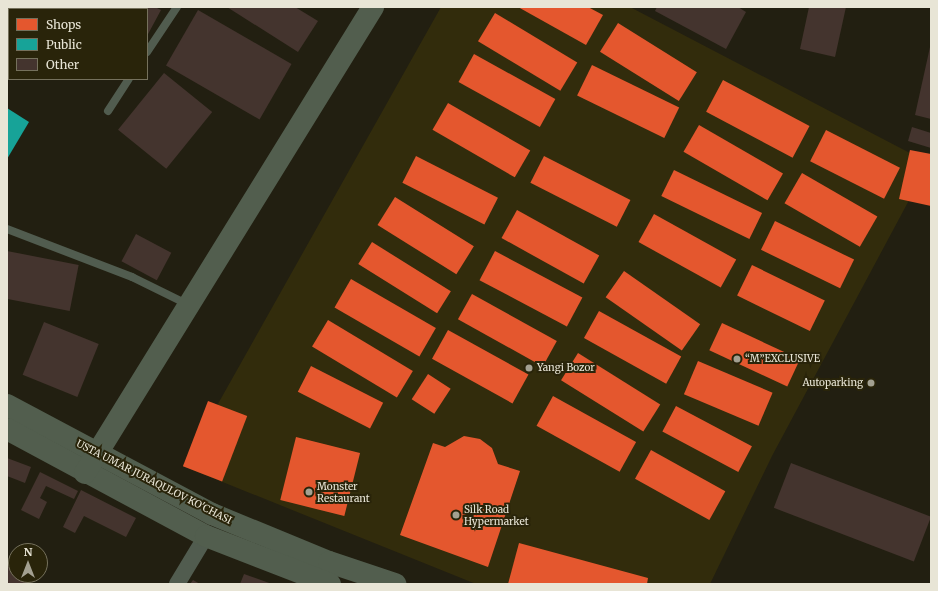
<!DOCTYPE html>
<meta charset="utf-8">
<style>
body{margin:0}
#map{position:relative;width:938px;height:591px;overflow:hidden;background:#221f11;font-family:Merriweather,serif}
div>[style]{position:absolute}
.built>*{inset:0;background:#322c0c}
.shops>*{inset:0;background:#e4572e;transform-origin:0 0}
.public>*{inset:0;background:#17a398}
.building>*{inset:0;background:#44342e;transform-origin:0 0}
.lane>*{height:8px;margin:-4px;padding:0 4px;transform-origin:4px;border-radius:4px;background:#515c4f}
.street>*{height:16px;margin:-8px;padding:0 8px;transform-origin:8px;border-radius:8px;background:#515c4f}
.secondary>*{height:22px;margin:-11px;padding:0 11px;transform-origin:11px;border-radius:11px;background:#525e4e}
.dots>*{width:11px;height:11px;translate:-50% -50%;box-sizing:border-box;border:2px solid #29240a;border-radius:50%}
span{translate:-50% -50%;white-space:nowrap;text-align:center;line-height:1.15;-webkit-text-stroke:4px #29240a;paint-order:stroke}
.poi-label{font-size:10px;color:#e8e5d6}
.left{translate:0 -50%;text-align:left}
.right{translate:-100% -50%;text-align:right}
.street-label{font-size:10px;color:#e8e5d6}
.frame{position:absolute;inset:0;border:8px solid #e8e5d6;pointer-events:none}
.legend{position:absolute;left:8px;top:8px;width:140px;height:72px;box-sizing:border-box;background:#29240a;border:1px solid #75715c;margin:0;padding:5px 7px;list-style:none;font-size:12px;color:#e8e5d6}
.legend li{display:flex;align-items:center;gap:8px;height:20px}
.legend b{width:20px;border:1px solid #75715c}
.north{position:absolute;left:8px;top:543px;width:40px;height:40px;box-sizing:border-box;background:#29240a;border:1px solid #75715c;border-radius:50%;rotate:0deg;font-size:11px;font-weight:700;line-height:16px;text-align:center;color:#e8e5d6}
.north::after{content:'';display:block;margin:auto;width:14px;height:18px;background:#a3a091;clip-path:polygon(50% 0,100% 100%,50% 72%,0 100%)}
</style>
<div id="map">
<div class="built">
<i style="clip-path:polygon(441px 7px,630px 7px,929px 163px,772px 456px,710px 584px,476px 584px,183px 466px)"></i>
</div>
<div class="shops">
<i style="clip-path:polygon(518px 7px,588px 7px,603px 15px,586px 45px)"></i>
<i style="left:495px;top:13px;width:96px;height:33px;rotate:31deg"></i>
<i style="left:618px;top:23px;width:93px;height:34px;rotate:32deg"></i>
<i style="left:474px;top:54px;width:93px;height:32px;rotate:29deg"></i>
<i style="left:592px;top:65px;width:97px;height:34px;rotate:26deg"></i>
<i style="left:723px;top:80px;width:98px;height:36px;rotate:28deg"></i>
<i style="left:448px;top:103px;width:95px;height:31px;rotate:30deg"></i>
<i style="left:699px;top:125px;width:97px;height:31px;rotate:30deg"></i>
<i style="left:826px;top:130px;width:83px;height:35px;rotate:27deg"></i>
<i style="clip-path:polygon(910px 150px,931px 154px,931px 206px,899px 199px)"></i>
<i style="left:416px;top:156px;width:92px;height:30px;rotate:27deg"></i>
<i style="left:544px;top:156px;width:97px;height:30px;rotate:27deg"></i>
<i style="left:674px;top:170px;width:98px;height:29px;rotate:26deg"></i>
<i style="left:802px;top:173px;width:87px;height:35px;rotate:30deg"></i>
<i style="left:395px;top:197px;width:93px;height:33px;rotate:32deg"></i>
<i style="left:517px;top:210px;width:94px;height:32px;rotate:29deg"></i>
<i style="left:654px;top:214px;width:94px;height:32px;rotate:29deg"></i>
<i style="left:775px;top:221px;width:88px;height:32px;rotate:26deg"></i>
<i style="left:372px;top:242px;width:93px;height:26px;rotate:32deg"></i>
<i style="left:495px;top:251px;width:99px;height:33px;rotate:28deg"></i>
<i style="left:752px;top:265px;width:81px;height:34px;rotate:26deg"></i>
<i style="left:624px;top:271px;width:93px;height:32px;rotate:35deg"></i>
<i style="left:351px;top:279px;width:98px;height:33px;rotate:30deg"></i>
<i style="left:472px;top:294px;width:97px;height:29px;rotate:29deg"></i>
<i style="left:599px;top:311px;width:94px;height:31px;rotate:29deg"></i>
<i style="left:328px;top:320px;width:99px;height:31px;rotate:31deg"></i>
<i style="left:722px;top:323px;width:86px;height:30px;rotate:25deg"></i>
<i style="left:448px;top:330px;width:92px;height:33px;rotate:29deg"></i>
<i style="left:578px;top:353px;width:97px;height:32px;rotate:32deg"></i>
<i style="left:698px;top:361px;width:81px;height:36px;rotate:23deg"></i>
<i style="left:311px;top:366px;width:81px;height:29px;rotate:27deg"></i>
<i style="left:428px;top:374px;width:27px;height:30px;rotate:33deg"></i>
<i style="left:553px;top:396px;width:95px;height:34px;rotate:29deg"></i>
<i style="left:208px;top:401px;width:42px;height:70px;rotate:21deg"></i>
<i style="left:676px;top:406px;width:86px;height:29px;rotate:28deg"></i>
<i style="clip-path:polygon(464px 436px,480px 439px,492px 448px,498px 464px,520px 471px,488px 567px,400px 535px,433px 443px,445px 447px)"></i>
<i style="left:296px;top:437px;width:66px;height:65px;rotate:14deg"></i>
<i style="left:651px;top:450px;width:85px;height:33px;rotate:29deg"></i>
<i style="clip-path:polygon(519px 543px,648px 578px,647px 584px,508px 584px)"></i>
</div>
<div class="public">
<i style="clip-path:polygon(7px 108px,29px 122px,7px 159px)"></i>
</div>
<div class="building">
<i style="clip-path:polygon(107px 7px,155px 7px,161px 10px,147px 36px,147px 9px)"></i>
<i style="clip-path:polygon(227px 7px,295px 7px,318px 21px,298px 52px)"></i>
<i style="clip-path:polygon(657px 7px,738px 7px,746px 12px,726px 49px,655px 11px)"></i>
<i style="clip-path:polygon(809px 7px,846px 7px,835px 57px,800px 49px)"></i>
<i style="left:198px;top:10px;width:108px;height:64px;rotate:30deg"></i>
<i style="clip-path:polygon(930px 47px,931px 47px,931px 119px,915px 115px)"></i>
<i style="left:164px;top:73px;width:62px;height:73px;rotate:39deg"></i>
<i style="clip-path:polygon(912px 127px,931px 133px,931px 148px,908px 141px)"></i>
<i style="left:136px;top:234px;width:40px;height:31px;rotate:28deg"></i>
<i style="left:7px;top:251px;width:73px;height:47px;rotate:11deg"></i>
<i style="left:44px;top:322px;width:59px;height:57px;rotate:22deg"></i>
<i style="clip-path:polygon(7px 458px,31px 467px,25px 483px,7px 476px)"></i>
<i style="left:791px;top:463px;width:150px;height:48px;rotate:21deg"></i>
<i style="clip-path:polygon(40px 472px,78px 491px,74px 499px,46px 486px,40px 498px,47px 502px,39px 519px,21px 510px)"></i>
<i style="clip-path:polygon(81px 490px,136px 518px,126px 537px,84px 516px,75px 533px,63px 527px)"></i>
<i style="clip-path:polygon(7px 566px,16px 570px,16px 575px,31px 576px,27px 584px,7px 584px)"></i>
<i style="clip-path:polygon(244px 574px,272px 584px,240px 584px)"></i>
<i style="clip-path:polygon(193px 580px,200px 584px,190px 584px)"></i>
</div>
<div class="lane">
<i style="left:147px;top:52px;width:54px;rotate:-56.3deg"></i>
<i style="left:108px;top:111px;width:38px;rotate:-57deg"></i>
<i style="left:7px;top:229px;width:134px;rotate:21deg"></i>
<i style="left:132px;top:277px;width:64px;rotate:26.2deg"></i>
</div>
<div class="street">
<i style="left:177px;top:584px;width:56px;rotate:-58.9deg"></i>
</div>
<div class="secondary">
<i style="left:7px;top:405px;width:232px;rotate:28deg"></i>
<i style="left:212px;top:514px;width:126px;rotate:22.3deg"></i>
<i style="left:329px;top:562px;width:70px;rotate:18.4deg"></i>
<i style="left:7px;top:429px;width:226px;rotate:28.3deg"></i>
<i style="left:206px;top:536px;width:133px;rotate:21.2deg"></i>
<i style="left:85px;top:473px;width:548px;rotate:-58.28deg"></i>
</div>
<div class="dots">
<i style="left:737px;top:359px;background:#a3a091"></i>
<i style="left:529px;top:368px;background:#a3a091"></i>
<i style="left:871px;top:383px;background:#a3a091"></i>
<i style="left:309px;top:492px;background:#a3a091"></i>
<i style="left:456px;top:515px;background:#a3a091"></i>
</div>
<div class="poi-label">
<span class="left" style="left:745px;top:359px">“M”EXCLUSIVE</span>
<span class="left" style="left:537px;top:368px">Yangi Bozor</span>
<span class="right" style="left:863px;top:383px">Autoparking</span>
<span class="left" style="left:317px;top:492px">Monster<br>Restaurant</span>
<span class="left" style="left:464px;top:515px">Silk Road<br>Hypermarket</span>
</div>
<div class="street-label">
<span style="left:154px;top:482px;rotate:27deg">USTA UMAR JURAQULOV KO'CHASI</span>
</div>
<div class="frame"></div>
<ul class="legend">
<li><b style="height:11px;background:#e4572e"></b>Shops</li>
<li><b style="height:11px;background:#17a398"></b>Public</li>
<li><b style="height:11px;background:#44342e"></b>Other</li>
</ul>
<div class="north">N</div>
</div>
